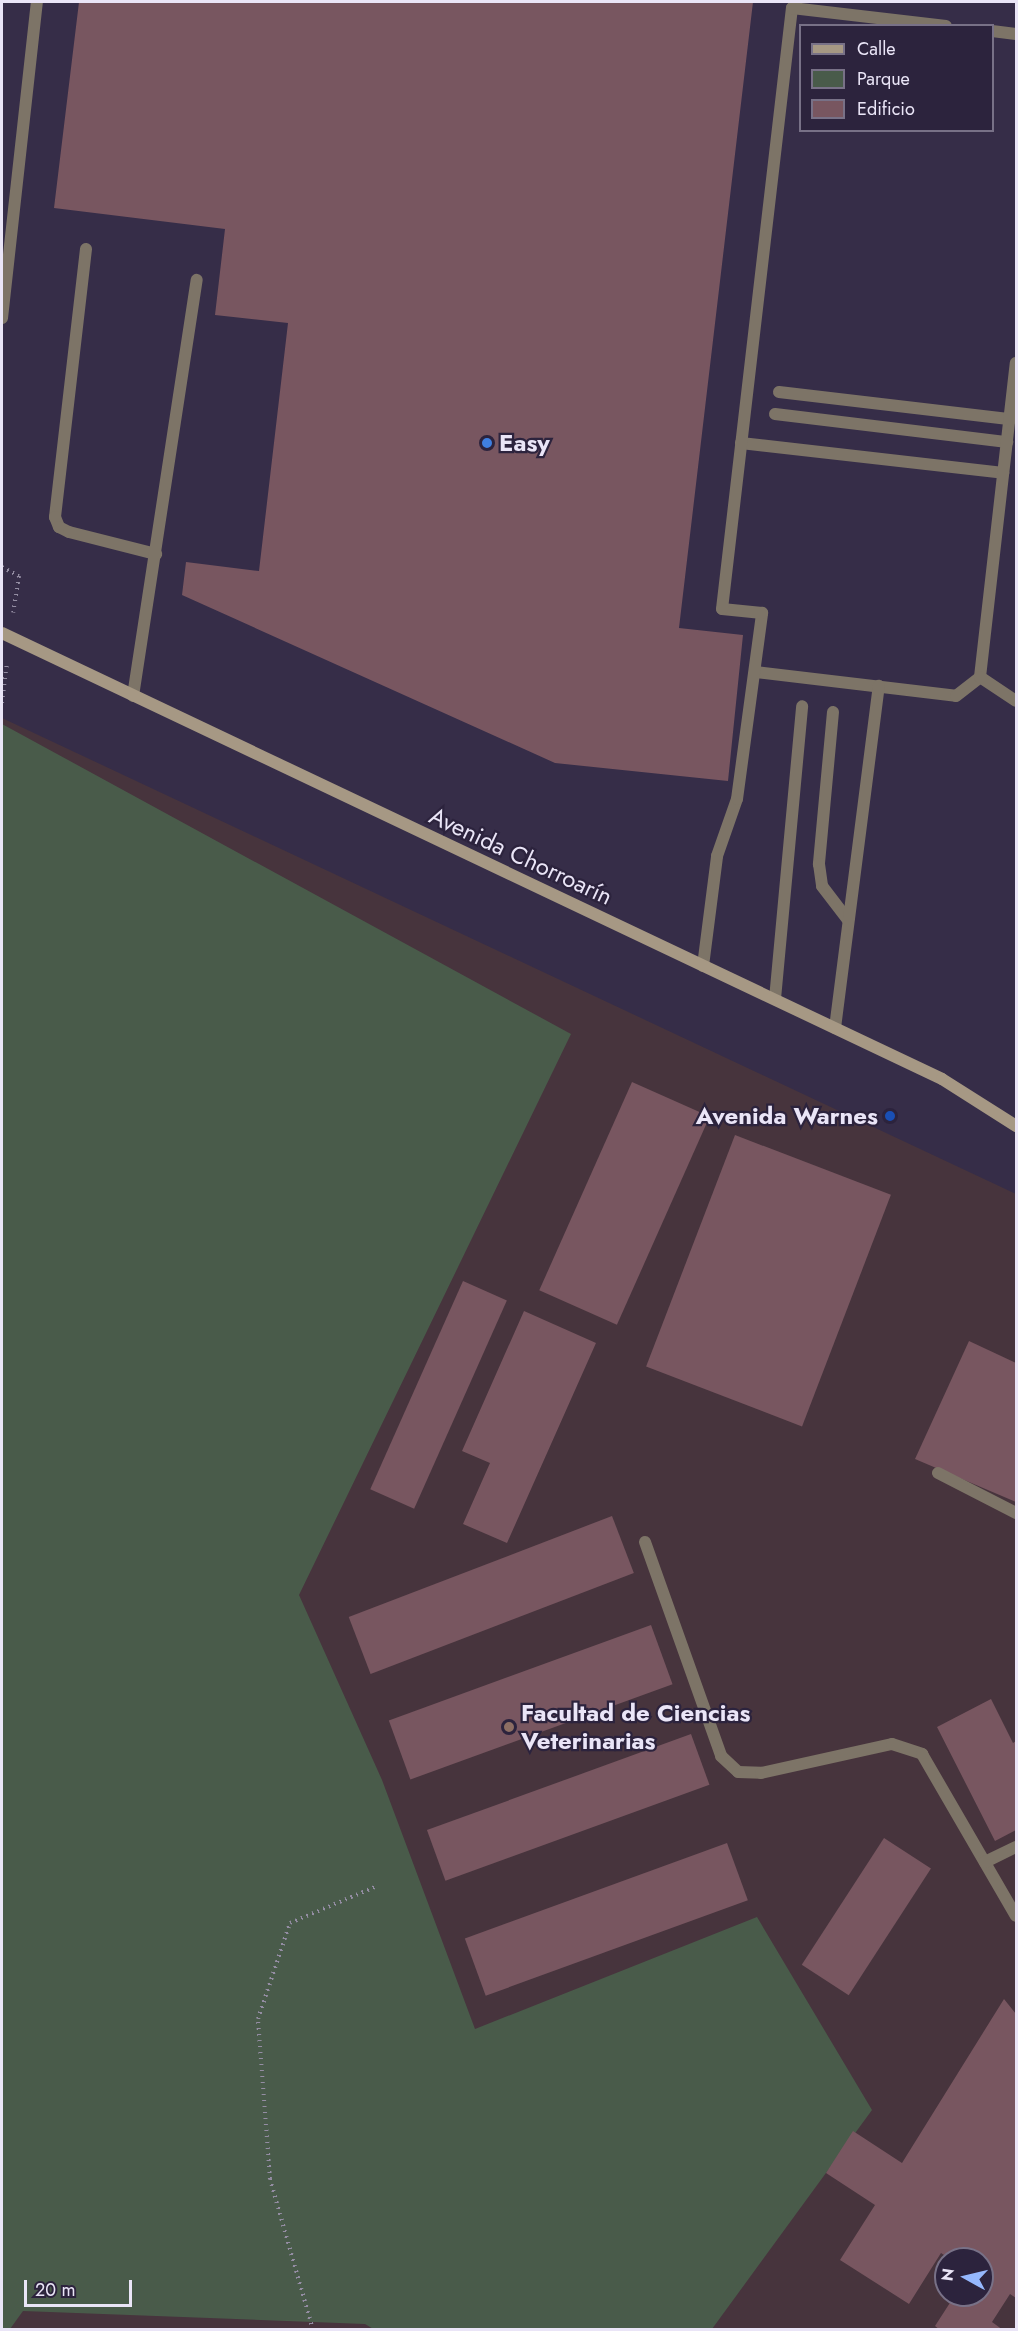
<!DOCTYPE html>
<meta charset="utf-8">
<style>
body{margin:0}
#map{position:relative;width:1018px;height:2331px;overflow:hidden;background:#362d48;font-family:Jost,sans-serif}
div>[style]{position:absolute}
.education>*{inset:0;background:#47343d}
.green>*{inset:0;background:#495b4a}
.building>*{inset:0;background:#785660;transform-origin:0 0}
.path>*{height:4px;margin-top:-2px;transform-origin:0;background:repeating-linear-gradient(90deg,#948da3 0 1.5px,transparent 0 6px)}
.service>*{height:12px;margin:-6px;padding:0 6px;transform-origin:6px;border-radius:6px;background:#7d7467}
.minor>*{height:12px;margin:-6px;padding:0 6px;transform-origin:6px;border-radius:6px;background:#7d7467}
.secondary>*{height:12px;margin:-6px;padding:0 6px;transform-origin:6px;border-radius:6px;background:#a69884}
.dots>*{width:16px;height:16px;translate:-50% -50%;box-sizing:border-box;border:3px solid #2c233d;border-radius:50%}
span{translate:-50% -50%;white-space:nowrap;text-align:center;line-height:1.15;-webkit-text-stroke:4.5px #2c233d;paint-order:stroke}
.poi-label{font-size:24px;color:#eae5f7;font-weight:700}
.left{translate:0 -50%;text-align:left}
.right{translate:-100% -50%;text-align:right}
.street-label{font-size:24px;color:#eae5f7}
.frame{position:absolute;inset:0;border:3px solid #eae5f7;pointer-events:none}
.legend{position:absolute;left:799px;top:24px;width:195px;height:108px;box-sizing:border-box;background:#2c233d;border:2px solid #787187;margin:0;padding:8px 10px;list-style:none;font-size:18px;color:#eae5f7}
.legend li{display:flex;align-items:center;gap:12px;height:30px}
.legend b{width:30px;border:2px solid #787187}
.north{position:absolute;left:934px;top:2247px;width:60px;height:60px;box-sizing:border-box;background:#2c233d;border:2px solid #787187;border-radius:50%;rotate:278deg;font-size:16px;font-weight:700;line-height:24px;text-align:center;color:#eae5f7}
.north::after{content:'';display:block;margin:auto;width:21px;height:27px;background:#95b7fd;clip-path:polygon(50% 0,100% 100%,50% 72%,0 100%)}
.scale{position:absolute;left:24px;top:2280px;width:108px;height:27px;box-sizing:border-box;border:3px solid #eae5f7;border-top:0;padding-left:8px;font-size:18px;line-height:21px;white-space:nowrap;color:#eae5f7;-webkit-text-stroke:4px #2c233d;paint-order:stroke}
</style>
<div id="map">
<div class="education">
<i style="clip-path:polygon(evenodd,2px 718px,1016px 1194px,1016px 2329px,2px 2329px,2px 718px,946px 2259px,982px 2259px,982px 2295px,946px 2295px,946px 2259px)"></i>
</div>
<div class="green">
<i style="clip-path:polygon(2px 724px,571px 1034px,299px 1595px,382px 1780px,475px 2029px,757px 1917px,872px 2110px,712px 2329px,375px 2330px,365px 2324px,23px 2311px,10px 2329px,2px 2329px)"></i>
</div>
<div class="building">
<i style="clip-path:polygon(79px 2px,753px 2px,679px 628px,743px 635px,728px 781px,555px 763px,182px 595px,186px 562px,259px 571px,288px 323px,215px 315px,225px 229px,54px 208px)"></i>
<i style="left:632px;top:1082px;width:85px;height:228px;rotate:24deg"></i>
<i style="left:735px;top:1135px;width:167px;height:248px;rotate:21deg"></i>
<i style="left:463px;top:1281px;width:48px;height:228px;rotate:24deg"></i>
<i style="clip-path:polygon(524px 1311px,596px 1343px,507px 1543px,463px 1524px,490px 1463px,462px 1451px)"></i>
<i style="clip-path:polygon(969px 1341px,1016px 1363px,1016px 1502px,915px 1459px)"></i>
<i style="left:612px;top:1516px;width:61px;height:282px;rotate:69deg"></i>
<i style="left:651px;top:1625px;width:63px;height:279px;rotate:70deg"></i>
<i style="clip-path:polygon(991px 1699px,1013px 1743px,1016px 1741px,1016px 1830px,995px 1841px,937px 1727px)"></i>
<i style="left:691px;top:1734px;width:54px;height:281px;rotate:70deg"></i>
<i style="left:884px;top:1838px;width:56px;height:151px;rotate:33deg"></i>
<i style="left:727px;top:1843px;width:61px;height:279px;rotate:70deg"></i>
<i style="clip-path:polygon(1004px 1999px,1016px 2014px,1016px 2298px,1010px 2294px,992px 2322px,1003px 2330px,940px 2330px,935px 2326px,955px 2295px,982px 2295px,982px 2259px,950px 2259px,941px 2253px,909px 2304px,840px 2260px,875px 2205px,826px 2173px,853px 2131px,902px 2163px)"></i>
</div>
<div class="path">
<i style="left:2px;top:567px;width:19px;rotate:28deg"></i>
<i style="left:19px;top:576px;width:37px;rotate:99deg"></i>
<i style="left:2px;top:703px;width:41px;rotate:-83deg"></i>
<i style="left:313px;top:2330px;width:157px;rotate:-105.9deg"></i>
<i style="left:270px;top:2179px;width:160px;rotate:-94.3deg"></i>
<i style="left:258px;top:2019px;width:101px;rotate:-71.6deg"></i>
<i style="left:290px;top:1923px;width:95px;rotate:-23deg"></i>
</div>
<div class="service">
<i style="left:992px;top:31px;width:24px;rotate:7deg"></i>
<i style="left:86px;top:249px;width:270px;rotate:96.6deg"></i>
<i style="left:55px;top:517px;width:11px;rotate:68deg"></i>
<i style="left:59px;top:527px;width:11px;rotate:27deg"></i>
<i style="left:69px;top:532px;width:90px;rotate:14.2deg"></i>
<i style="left:779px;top:392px;width:233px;rotate:6.7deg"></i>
<i style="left:775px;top:414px;width:234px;rotate:6.9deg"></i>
<i style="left:741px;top:443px;width:264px;rotate:6.5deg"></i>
<i style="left:756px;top:672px;width:201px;rotate:6.8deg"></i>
<i style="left:956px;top:696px;width:31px;rotate:-38deg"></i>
<i style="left:980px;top:677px;width:316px;rotate:-83.5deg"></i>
<i style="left:980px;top:677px;width:43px;rotate:33.7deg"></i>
<i style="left:133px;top:696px;width:421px;rotate:-81.3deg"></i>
<i style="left:833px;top:712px;width:153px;rotate:95.3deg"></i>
<i style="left:819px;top:864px;width:22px;rotate:82deg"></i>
<i style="left:822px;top:886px;width:43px;rotate:52.6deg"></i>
<i style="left:703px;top:966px;width:111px;rotate:-82.7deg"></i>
<i style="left:717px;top:856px;width:60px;rotate:-70.7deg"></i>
<i style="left:737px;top:799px;width:188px;rotate:-82.3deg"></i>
<i style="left:762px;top:613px;width:40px;rotate:-174.3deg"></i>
<i style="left:722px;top:609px;width:605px;rotate:-83.36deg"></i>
<i style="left:792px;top:8px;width:155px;rotate:6.7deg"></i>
<i style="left:775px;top:999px;width:294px;rotate:-84.7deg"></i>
<i style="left:835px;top:1028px;width:345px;rotate:-82.7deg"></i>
<i style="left:938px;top:1473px;width:88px;rotate:27.1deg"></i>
<i style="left:645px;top:1542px;width:227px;rotate:70.4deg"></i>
<i style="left:721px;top:1756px;width:23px;rotate:43deg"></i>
<i style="left:738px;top:1772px;width:23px;rotate:2deg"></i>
<i style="left:761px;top:1773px;width:134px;rotate:-12.5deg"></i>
<i style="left:892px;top:1744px;width:32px;rotate:18deg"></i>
<i style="left:922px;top:1754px;width:187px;rotate:59.9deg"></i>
<i style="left:985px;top:1862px;width:34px;rotate:-26deg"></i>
</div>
<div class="minor">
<i style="left:2px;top:318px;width:318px;rotate:-83.7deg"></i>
</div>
<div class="secondary">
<i style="left:2px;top:633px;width:1040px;rotate:25.38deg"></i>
<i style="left:942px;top:1079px;width:88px;rotate:32.4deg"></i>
</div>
<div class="dots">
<i style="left:487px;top:443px;background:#3f7fe0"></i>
<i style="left:890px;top:1116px;background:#1a4fb4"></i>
<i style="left:509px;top:1727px;background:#8d6e63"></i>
</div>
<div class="poi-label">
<span class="left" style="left:499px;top:443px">Easy</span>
<span class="right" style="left:878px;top:1116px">Avenida Warnes</span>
<span class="left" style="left:521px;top:1727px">Facultad de Ciencias<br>Veterinarias</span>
</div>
<div class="street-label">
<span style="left:521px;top:856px;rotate:25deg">Avenida Chorroarín</span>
</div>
<div class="frame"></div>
<ul class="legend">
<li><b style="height:8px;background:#a69884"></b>Calle</li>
<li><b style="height:16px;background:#495b4a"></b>Parque</li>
<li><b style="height:16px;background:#785660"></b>Edificio</li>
</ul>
<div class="north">N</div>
<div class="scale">20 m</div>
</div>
